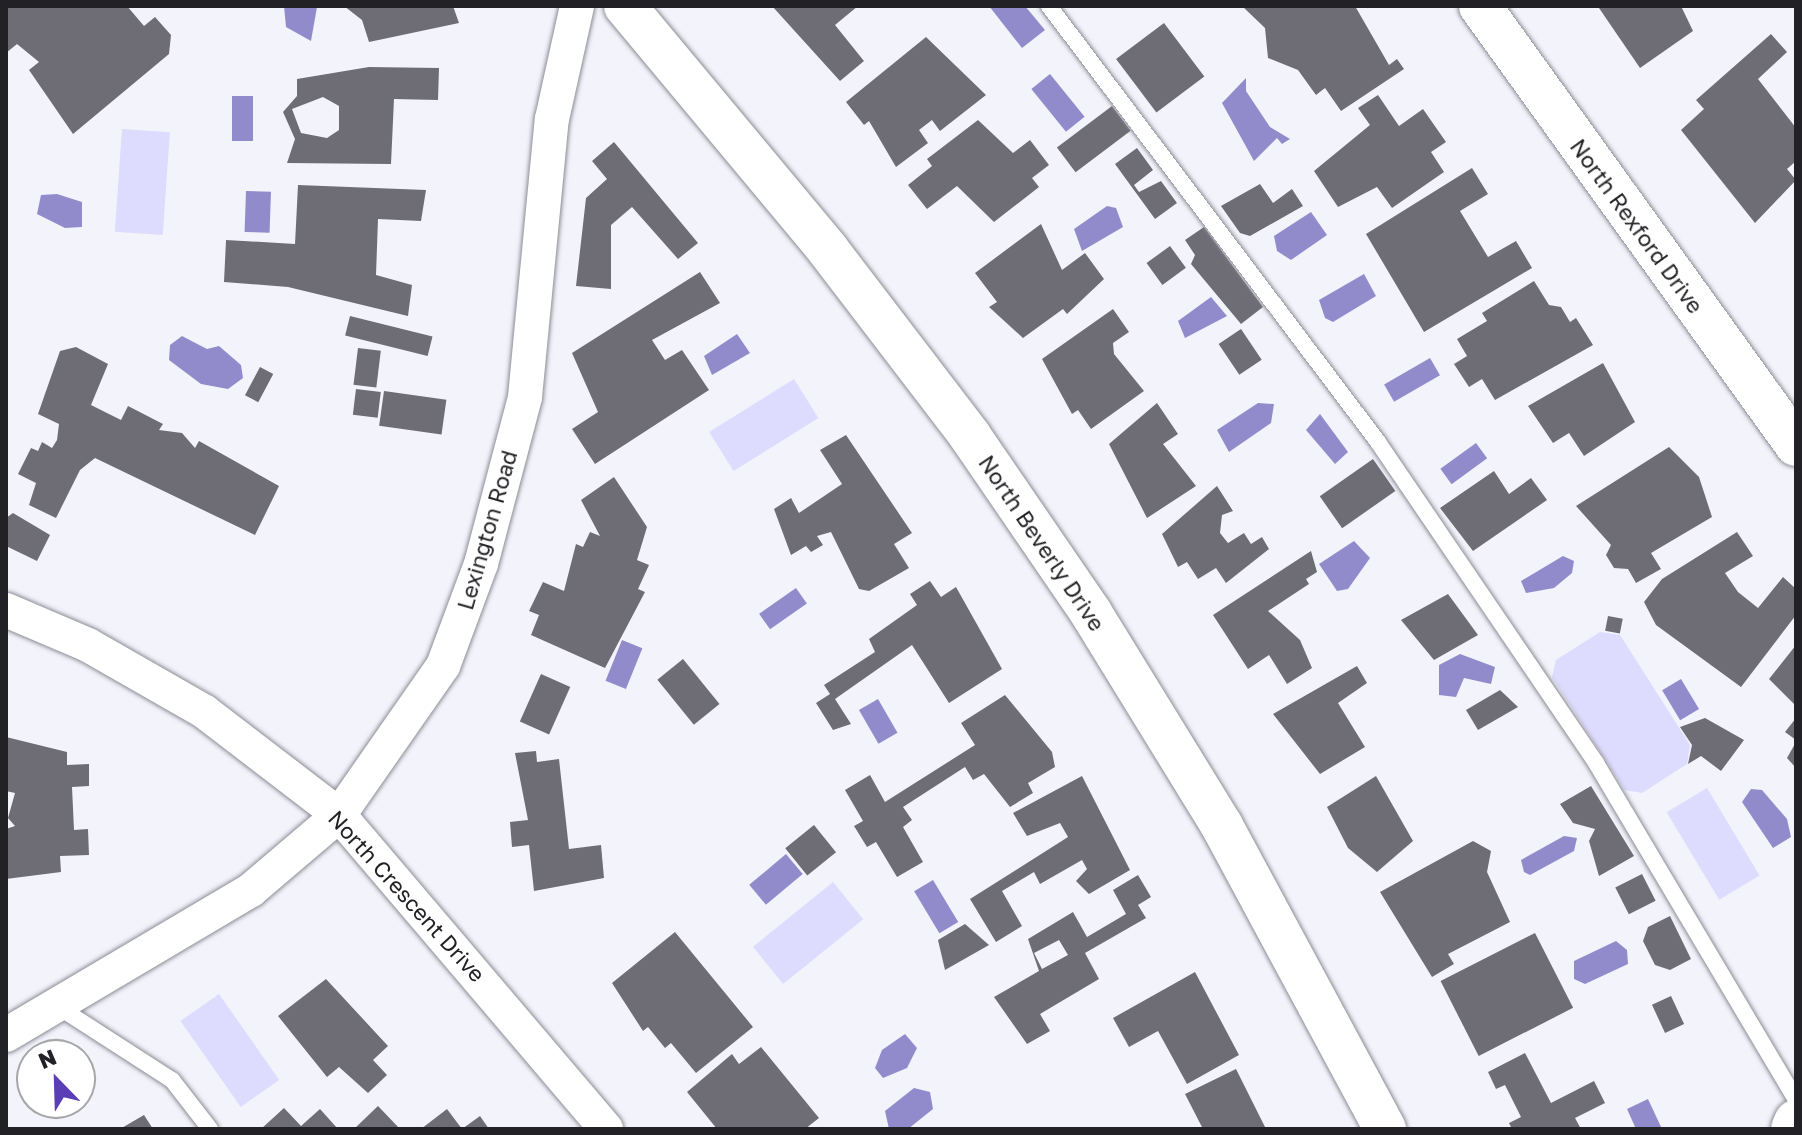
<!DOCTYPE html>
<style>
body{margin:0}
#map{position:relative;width:1802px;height:1135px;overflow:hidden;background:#f3f3fc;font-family:"Golos Text",sans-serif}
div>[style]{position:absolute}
.green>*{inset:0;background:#dddbfe;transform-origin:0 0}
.water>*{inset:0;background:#928bcb;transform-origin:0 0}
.building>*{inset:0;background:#6e6d76;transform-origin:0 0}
.roads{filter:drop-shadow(0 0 2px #8c8c95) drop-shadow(0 0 2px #8c8c95)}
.service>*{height:16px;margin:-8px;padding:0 8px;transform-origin:8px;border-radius:8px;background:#fff}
.minor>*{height:34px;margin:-17px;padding:0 17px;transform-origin:17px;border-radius:17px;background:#fff}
.tertiary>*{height:42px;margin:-21px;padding:0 21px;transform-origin:21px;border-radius:21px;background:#fff}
.secondary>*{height:44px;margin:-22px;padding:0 22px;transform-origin:22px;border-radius:22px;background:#fff}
span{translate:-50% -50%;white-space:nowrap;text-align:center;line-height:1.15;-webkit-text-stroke:6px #fff;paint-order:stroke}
.street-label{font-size:22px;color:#222125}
.frame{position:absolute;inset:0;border:8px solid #222125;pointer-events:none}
.north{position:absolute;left:16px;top:1039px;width:80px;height:80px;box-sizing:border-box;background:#fff;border:2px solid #a7a6a8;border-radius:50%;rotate:337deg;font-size:22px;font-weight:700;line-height:32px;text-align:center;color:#222125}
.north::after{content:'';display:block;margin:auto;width:28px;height:36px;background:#5a3eb6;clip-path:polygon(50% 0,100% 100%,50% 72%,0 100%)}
</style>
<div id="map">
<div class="green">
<i style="left:122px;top:129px;width:48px;height:103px;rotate:4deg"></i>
<i style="left:794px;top:379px;width:46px;height:100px;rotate:58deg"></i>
<i style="clip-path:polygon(1600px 632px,1620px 635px,1690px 745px,1687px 764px,1642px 793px,1625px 790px,1552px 677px,1556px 660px)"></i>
<i style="left:1707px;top:788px;width:102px;height:47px;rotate:59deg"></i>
<i style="left:833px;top:882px;width:48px;height:103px;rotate:51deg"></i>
<i style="left:219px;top:994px;width:105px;height:47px;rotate:55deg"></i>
</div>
<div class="water">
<i style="clip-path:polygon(284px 6px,317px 7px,311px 41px,286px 27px)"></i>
<i style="clip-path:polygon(989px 6px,1025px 6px,1045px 30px,1022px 48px)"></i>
<i style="left:1050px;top:74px;width:55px;height:24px;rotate:51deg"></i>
<i style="clip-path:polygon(1246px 78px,1246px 91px,1270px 127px,1290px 139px,1282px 144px,1277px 138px,1254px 161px,1222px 103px)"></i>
<i style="left:232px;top:96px;width:21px;height:45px"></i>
<i style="left:246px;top:191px;width:25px;height:41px;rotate:2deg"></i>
<i style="clip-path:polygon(57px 194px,82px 202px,82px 227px,65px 228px,37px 214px,41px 195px)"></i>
<i style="clip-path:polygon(1107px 206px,1116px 208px,1123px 227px,1082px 251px,1074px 229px)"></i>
<i style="clip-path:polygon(1311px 212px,1327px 235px,1291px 260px,1277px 251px,1274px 236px)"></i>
<i style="clip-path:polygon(1364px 274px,1376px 296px,1333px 322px,1325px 318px,1319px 300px)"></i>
<i style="clip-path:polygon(1211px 297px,1227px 316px,1185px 338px,1178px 321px)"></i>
<i style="clip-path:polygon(737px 334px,750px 353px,712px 375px,704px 356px)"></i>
<i style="clip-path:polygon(182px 336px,207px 349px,219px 346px,241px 365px,243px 378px,228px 389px,201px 384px,169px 360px,170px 345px)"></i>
<i style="left:1430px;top:358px;width:20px;height:53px;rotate:60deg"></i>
<i style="clip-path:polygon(1258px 403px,1274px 404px,1271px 423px,1229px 452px,1217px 430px)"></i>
<i style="clip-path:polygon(1320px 414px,1348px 452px,1335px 464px,1306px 430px)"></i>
<i style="left:1476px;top:443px;width:19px;height:44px;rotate:54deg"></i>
<i style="clip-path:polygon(1354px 541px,1370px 558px,1348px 589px,1337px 591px,1319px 564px)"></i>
<i style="clip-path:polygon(1563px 556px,1574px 561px,1572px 573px,1554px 588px,1526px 593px,1521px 581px)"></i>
<i style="left:796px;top:588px;width:19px;height:45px;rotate:55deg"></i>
<i style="left:622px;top:640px;width:22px;height:44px;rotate:22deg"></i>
<i style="clip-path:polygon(1460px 654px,1495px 667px,1491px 684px,1464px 678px,1456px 697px,1439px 695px,1439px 665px)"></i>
<i style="left:1681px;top:679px;width:35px;height:22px;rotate:59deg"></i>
<i style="left:878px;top:699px;width:39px;height:22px;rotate:60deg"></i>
<i style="clip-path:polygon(1751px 789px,1762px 790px,1787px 819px,1791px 837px,1773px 848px,1742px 802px)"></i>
<i style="clip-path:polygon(1564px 836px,1577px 838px,1574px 851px,1530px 875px,1524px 872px,1521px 860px)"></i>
<i style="left:786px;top:854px;width:26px;height:48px;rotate:50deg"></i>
<i style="left:933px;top:880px;width:49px;height:22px;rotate:59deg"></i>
<i style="clip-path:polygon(1616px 941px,1627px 950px,1628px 964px,1585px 984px,1574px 979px,1574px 961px)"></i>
<i style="clip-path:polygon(905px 1034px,917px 1048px,907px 1068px,883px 1078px,875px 1068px,882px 1050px)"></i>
<i style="clip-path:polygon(914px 1088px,930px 1092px,933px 1109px,908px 1129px,889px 1129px,885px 1111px)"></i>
<i style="clip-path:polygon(1648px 1099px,1662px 1129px,1636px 1129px,1627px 1109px)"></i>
</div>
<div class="building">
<i style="clip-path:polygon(6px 6px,127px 6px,144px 26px,155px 17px,171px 35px,169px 54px,73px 134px,29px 70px,39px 62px,17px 44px,6px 53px)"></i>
<i style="clip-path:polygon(344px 6px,453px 6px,459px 23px,369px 42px,362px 20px)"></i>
<i style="clip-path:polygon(772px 6px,858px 6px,835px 25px,864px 61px,840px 81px)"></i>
<i style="clip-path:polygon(1242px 6px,1355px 6px,1389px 65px,1397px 59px,1404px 69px,1341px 111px,1325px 88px,1316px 95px,1298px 70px,1268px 58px,1265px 28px)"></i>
<i style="clip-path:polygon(1681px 6px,1693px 31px,1640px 68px,1599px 8px)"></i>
<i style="left:1164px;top:23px;width:67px;height:60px;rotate:53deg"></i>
<i style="clip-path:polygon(1771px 34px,1787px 52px,1758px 79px,1796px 128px,1796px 161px,1787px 169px,1796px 180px,1755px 223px,1681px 130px,1704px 109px,1696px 100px)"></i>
<i style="clip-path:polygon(926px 37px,986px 95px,940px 131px,932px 120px,919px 130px,928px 143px,896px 167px,869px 121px,864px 125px,846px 102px)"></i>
<i style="clip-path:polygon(evenodd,369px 67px,439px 68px,438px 100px,394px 99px,391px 164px,287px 163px,295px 139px,283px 112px,297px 96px,297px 79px,369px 67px,323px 97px,339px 106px,339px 130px,327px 138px,301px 133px,292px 109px,323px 97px)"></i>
<i style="clip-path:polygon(1378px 95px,1399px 126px,1423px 109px,1446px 142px,1431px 152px,1444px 172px,1392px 208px,1377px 187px,1338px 207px,1314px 171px,1370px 125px,1358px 108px)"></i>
<i style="left:1112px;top:106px;width:31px;height:69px;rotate:53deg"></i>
<i style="clip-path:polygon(978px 120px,1013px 153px,1030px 140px,1049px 165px,1032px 178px,1039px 187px,994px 222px,957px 186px,927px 209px,908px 185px,932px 166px,927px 159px)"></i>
<i style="clip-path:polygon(614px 142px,698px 243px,678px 259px,632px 207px,611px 225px,611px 289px,576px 286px,586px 198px,607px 179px,592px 161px)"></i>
<i style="clip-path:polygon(1137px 148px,1153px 170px,1134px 185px,1139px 192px,1161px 181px,1177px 203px,1155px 219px,1115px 164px)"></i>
<i style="clip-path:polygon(1472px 168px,1488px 194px,1460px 211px,1488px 257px,1516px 241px,1532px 268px,1424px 332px,1366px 234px)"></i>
<i style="clip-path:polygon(1260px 184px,1273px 203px,1292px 189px,1303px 206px,1250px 236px,1240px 233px,1221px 206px)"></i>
<i style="clip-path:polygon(298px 185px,426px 190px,421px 221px,378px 219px,376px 275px,412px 285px,408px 316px,288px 287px,224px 282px,226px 240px,295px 244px)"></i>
<i style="clip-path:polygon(1041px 224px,1062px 270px,1085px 253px,1104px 279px,1067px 314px,1063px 309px,1023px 338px,989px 307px,997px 302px,975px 273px)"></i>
<i style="clip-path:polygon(1204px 227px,1263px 307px,1241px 324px,1191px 264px,1195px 255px,1185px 240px)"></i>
<i style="left:1170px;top:246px;width:27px;height:29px;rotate:54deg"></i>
<i style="clip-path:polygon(700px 272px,720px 303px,652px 340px,665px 360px,682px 350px,709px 390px,595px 464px,572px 429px,598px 412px,572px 353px)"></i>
<i style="clip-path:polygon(1534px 281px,1549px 305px,1561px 307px,1570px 322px,1576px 318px,1593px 345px,1495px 400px,1482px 379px,1469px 387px,1454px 364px,1467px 356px,1457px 339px,1487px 321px,1482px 313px)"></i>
<i style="clip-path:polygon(1113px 309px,1129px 332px,1113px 343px,1114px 354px,1144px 391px,1091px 429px,1078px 410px,1072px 414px,1042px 359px)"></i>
<i style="left:350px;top:316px;width:85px;height:20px;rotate:14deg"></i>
<i style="left:1241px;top:329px;width:37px;height:27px;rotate:56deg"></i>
<i style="clip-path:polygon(76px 347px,108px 364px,91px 405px,121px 420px,128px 406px,163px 424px,159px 430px,182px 433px,195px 448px,199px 441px,279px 486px,255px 535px,95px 458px,80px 470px,56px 518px,29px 505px,36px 483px,18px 474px,31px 448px,38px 451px,42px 442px,52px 448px,57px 440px,59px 424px,38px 414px,60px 351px)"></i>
<i style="left:358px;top:348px;width:23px;height:37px;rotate:7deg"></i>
<i style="clip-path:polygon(1603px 363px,1635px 422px,1584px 456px,1569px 433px,1553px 443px,1528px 406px)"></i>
<i style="left:260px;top:367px;width:15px;height:32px;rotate:28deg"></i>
<i style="left:356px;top:389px;width:25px;height:26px;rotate:7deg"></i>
<i style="left:384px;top:391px;width:63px;height:35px;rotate:8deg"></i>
<i style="clip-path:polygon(1157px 403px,1178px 434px,1163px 444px,1196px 486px,1147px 518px,1109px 444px)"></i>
<i style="clip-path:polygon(846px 435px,912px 533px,894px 544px,909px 568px,869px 591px,859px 589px,831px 532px,817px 536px,823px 545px,811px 552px,806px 546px,791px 555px,774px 509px,791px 498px,799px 513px,842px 484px,820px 450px)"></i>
<i style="clip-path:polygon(1669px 447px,1699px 477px,1712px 517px,1651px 553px,1661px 569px,1636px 583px,1628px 569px,1614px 568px,1606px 555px,1611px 545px,1576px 506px)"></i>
<i style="left:1373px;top:459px;width:39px;height:65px;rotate:55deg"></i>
<i style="clip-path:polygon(1494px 471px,1509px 494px,1531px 478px,1547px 500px,1473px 551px,1440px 508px)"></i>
<i style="clip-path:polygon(614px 477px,647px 527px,637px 560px,649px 565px,638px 589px,645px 592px,605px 668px,531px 635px,539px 615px,529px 611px,543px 582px,564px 591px,576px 544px,583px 547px,590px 532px,600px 536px,581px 500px)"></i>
<i style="clip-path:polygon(1217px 486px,1233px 511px,1222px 515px,1220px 533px,1228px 543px,1244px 533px,1251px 544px,1262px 537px,1269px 549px,1226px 583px,1216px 568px,1198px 579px,1187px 562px,1178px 567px,1162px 534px)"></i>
<i style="clip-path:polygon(13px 513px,50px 535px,37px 561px,6px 546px,6px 518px)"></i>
<i style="clip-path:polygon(1737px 532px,1753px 556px,1725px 573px,1738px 592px,1758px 608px,1783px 577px,1796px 589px,1796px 615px,1741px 687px,1656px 625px,1644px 602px,1662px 579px)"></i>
<i style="clip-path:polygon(1311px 551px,1317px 572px,1306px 579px,1309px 584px,1268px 611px,1300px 640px,1312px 668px,1287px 684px,1269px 655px,1248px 669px,1213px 615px)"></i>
<i style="clip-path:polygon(930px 581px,941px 597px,956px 587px,1002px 669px,949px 703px,912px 645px,835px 699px,851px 724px,833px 730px,816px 703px,830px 694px,824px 685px,875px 652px,869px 639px,917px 605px,910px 594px)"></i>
<i style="clip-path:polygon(1448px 594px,1478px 635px,1434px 660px,1401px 620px)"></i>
<i style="left:1608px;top:616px;width:15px;height:15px;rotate:11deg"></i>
<i style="clip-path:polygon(1796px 645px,1796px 706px,1769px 679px)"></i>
<i style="left:683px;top:659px;width:58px;height:33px;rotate:51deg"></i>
<i style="clip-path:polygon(1357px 666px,1367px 683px,1338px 703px,1365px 747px,1320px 774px,1273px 714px)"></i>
<i style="left:541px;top:674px;width:32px;height:52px;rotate:24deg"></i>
<i style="clip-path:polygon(1500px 690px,1518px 707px,1478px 730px,1466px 710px)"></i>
<i style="clip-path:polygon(1005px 695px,1052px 752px,1055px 767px,1028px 783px,1033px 793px,1010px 807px,984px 774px,973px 780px,965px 767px,903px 807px,912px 820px,903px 827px,923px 862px,897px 877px,876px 842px,867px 847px,854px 826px,863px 821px,845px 790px,870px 775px,885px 802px,975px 745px,961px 723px)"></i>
<i style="clip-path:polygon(1705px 718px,1744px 740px,1721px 771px,1701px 756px,1688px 764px,1692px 745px,1680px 727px)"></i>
<i style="clip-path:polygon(1796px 718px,1796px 740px,1785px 732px)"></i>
<i style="clip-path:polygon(6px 737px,67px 752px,67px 765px,89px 764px,89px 786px,72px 787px,74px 830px,88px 829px,89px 855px,60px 856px,61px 872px,6px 879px,6px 829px,15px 826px,8px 818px,15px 793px,6px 791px)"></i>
<i style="clip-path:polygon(1796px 742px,1796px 768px,1787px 758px)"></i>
<i style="clip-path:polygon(536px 751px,537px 762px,559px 759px,569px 849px,601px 845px,604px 878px,534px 891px,529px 845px,512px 847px,510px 822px,528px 820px,515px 753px)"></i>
<i style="clip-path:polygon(1082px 776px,1130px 870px,1089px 894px,1076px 881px,1087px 869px,1082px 860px,1040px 884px,1034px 872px,1002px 891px,1022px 926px,996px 942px,970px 899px,1068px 837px,1060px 823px,1027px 836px,1013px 813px)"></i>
<i style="clip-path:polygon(1376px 776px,1413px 841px,1377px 872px,1348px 848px,1327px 807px)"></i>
<i style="clip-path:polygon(1591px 786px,1634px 856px,1599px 876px,1589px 841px,1595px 829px,1573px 823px,1560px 804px)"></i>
<i style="left:814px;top:825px;width:35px;height:37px;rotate:51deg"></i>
<i style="clip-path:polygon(1473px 841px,1491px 851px,1487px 872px,1510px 922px,1448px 954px,1454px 964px,1432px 977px,1380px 892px)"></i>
<i style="left:1642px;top:874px;width:30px;height:30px;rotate:63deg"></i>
<i style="clip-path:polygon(evenodd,1138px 875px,1151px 897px,1138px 905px,1146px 918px,1085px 953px,1099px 979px,1040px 1014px,1050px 1031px,1027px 1044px,994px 997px,1039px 971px,1028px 939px,1073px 912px,1087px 937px,1126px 914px,1113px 890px,1138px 875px,1059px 940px,1068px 955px,1042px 969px,1034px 953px,1059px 940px)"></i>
<i style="clip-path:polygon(1670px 916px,1691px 959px,1670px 970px,1655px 965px,1643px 941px,1648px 927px)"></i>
<i style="clip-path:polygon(965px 924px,989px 945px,945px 970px,938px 940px)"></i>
<i style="clip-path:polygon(675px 932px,753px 1027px,696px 1073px,671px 1043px,665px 1048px,648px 1027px,643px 1031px,612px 983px)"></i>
<i style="left:1535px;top:933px;width:84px;height:106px;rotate:63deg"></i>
<i style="clip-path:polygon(1195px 972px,1239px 1055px,1187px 1084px,1158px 1031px,1129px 1047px,1113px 1018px)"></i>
<i style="clip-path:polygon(326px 979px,388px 1046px,373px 1060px,387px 1075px,368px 1093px,339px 1067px,327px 1077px,278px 1016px)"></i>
<i style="left:1671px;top:996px;width:31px;height:21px;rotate:65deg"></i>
<i style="clip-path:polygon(761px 1047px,819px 1118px,805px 1129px,717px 1129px,687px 1092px,732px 1054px,739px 1064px)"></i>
<i style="clip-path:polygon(1525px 1053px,1551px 1103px,1594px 1081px,1605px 1103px,1575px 1118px,1581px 1129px,1512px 1129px,1509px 1123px,1521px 1117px,1505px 1085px,1496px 1089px,1488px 1072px)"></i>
<i style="clip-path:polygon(1236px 1069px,1266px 1129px,1203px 1129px,1185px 1094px)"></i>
<i style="clip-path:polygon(378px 1106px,400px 1129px,354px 1129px)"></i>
<i style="clip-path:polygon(284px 1108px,301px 1126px,320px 1109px,338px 1129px,261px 1129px)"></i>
<i style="clip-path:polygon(447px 1109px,462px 1129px,421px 1129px)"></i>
<i style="clip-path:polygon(144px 1115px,153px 1129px,120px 1129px)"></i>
<i style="clip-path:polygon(480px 1116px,489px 1129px,462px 1129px)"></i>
</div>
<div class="roads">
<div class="service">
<i style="left:1049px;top:6px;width:546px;rotate:52.96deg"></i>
<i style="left:1378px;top:442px;width:388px;rotate:55.8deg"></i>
<i style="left:1596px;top:763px;width:392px;rotate:59.3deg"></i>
<i style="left:57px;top:1006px;width:137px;rotate:32.8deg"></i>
<i style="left:172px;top:1080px;width:62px;rotate:52.2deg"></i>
</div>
<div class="minor">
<i style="left:6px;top:610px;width:89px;rotate:23.1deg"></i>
<i style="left:88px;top:645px;width:135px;rotate:29.8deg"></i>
<i style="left:205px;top:712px;width:169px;rotate:37.5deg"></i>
<i style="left:339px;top:815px;width:412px;rotate:49.6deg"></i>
<i style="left:6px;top:1035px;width:285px;rotate:-30.6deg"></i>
<i style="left:251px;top:890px;width:116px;rotate:-40.4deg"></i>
<i style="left:339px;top:815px;width:182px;rotate:-55.1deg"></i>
<i style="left:443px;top:666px;width:109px;rotate:-69.6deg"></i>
<i style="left:481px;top:564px;width:173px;rotate:-75.2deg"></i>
<i style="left:525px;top:397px;width:279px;rotate:-84.5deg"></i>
<i style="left:552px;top:119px;width:116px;rotate:-77.5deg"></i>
</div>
<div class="tertiary">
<i style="left:625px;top:6px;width:317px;rotate:50.2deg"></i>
<i style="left:828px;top:250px;width:234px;rotate:52.6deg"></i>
<i style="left:970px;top:436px;width:214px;rotate:55.6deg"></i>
<i style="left:1091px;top:613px;width:250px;rotate:58.4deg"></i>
<i style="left:1222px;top:826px;width:344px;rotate:61.7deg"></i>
<i style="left:1480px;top:6px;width:541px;rotate:54.25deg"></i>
</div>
<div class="secondary">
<i style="left:1793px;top:1129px;width:8px;rotate:-67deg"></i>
</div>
</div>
<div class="street-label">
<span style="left:1637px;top:226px;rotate:54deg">North Rexford Drive</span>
<span style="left:487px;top:530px;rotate:-74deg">Lexington Road</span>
<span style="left:1042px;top:543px;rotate:56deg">North Beverly Drive</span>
<span style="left:407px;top:896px;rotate:48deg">North Crescent Drive</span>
</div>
<div class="frame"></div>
<div class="north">N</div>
</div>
